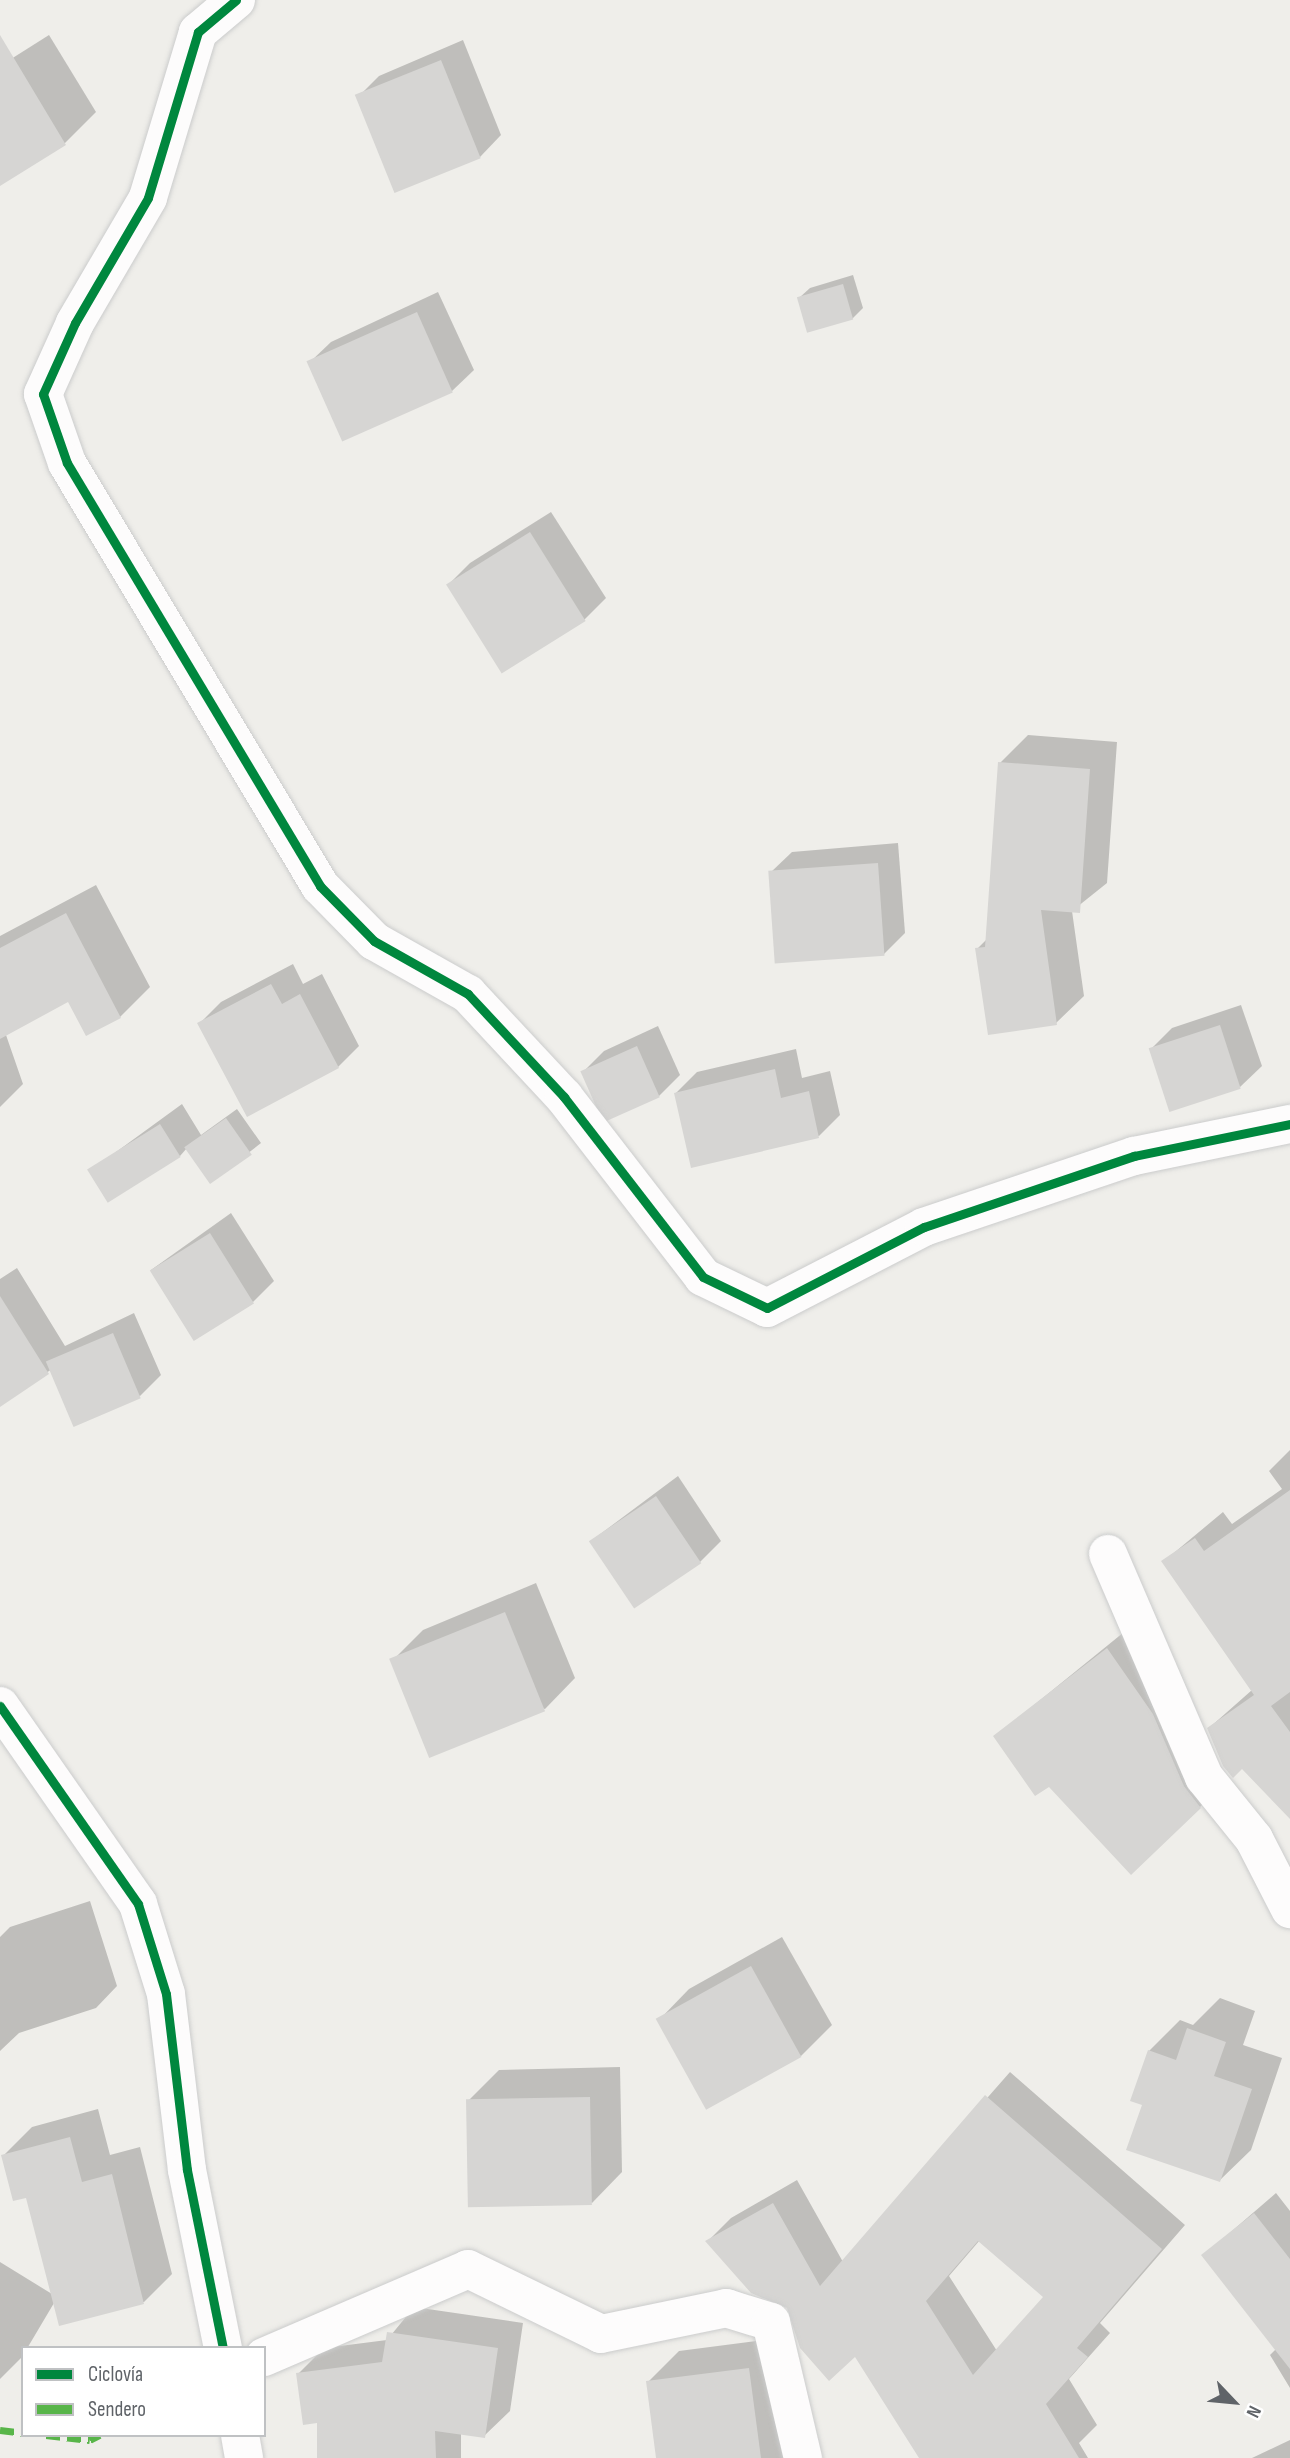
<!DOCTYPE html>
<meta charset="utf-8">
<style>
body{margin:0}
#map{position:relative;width:1290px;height:2458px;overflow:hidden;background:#efeeea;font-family:"Sofia Sans Condensed",sans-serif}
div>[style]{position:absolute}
.shadow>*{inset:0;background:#0003}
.building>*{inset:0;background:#d6d5d3;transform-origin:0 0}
.roads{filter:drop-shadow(0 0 2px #cbcccc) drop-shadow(0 0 2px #cbcccc)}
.street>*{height:38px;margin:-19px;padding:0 19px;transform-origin:19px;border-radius:19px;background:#fdfcfc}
.quiet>*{height:7px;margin-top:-3.5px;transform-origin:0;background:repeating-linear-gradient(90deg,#58b549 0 14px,transparent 0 21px)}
.cycleway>*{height:9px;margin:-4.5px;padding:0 4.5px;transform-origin:4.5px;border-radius:4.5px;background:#00873e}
span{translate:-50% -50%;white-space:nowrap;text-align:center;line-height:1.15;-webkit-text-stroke:5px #fff;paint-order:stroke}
.legend{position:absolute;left:21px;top:2346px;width:245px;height:91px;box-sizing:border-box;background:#fff;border:2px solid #bfc1c3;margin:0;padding:9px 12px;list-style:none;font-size:21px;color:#5f6368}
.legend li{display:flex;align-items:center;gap:14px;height:35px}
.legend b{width:35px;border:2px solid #bfc1c3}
.north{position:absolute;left:1199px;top:2367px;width:70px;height:70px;-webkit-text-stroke:5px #fff;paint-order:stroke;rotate:116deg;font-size:19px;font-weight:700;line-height:28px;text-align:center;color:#5f6368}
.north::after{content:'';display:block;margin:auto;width:24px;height:32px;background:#5f6368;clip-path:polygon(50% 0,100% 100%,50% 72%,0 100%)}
</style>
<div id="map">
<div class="shadow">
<i style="clip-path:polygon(49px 35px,96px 112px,65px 143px,0 184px,0 66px)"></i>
<i style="clip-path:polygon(463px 40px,501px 135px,480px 157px,358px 97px,379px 76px)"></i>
<i style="clip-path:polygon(853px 275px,863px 308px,852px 319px,799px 298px,810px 288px)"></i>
<i style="clip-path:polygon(438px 292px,474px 370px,452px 391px,309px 363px,331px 342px)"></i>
<i style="clip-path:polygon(551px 512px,606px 598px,584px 620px,503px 671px,449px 584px,470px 563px)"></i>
<i style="clip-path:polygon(1028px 735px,1117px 742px,1107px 883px,1072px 911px,1084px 996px,1056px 1023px,977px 949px,988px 938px,1000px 763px)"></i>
<i style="clip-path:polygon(898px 843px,905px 933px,884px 954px,770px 873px,792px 852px)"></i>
<i style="clip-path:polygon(96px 885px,150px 987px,120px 1017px,69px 1000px,6px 1035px,23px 1084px,0 1107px,0 936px)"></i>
<i style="clip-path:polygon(293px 964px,303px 984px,322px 974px,359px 1046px,338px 1067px,200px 1023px,221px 1002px)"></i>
<i style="clip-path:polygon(1241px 1005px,1262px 1066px,1240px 1087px,1151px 1049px,1172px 1028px)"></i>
<i style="clip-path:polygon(658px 1026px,680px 1075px,659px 1096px,583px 1072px,604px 1051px)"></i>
<i style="clip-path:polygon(796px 1049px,802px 1078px,830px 1071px,840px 1115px,819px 1136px,676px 1093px,697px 1072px)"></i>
<i style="clip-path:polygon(182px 1104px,201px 1135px,237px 1109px,261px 1143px,212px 1181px,187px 1148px,180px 1156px,90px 1171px)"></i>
<i style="clip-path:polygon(231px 1213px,274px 1281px,253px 1302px,151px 1270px)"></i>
<i style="clip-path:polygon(17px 1268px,65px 1346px,134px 1313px,161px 1375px,140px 1396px,52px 1369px,0 1404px,0 1279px)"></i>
<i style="clip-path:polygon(1290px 1450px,1290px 1817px,1209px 1728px,1252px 1690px,1163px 1562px,1223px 1512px,1232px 1524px,1282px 1489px,1269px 1471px)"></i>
<i style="clip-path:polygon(678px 1476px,721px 1541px,700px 1562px,591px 1541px)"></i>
<i style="clip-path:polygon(536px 1583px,575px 1678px,545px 1709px,392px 1661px,423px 1630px)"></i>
<i style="clip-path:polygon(1129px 1628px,1221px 1786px,1200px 1807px,1049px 1784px,996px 1736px)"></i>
<i style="clip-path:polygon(90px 1901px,117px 1986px,96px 2008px,19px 2033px,0 2051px,0 1937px,10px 1927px)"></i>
<i style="clip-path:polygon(782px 1937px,832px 2025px,801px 2056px,659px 2020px,689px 1989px)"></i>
<i style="clip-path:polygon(1220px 1998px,1255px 2011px,1243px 2045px,1282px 2058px,1251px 2150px,1220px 2180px,1144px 2104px,1149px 2051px,1180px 2020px,1193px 2025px)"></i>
<i style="clip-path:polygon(620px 2067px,622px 2172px,592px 2203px,468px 2101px,499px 2070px)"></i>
<i style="clip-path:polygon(evenodd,1010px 2072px,1185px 2225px,1100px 2323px,1110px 2333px,1069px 2379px,1097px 2425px,1079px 2443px,1088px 2458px,921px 2458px,855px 2354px,708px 2241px,731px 2218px,797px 2180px,843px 2262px,1010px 2072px,980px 2240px,1046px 2297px,997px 2351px,949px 2276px,980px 2240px)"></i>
<i style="clip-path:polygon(98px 2109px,110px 2155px,140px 2147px,172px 2274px,144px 2302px,54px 2303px,22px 2357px,0 2379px,0 2262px,52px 2294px,27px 2195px,3px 2156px,32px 2127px)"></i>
<i style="clip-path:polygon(1276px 2193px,1290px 2211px,1290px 2388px,1270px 2355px,1276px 2349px,1203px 2256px)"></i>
<i style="clip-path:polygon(414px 2307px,523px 2323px,510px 2411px,484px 2436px,461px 2433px,461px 2458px,319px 2458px,318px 2421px,298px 2374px,324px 2348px,387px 2340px)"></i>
<i style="clip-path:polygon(779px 2338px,792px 2458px,658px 2458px,648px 2382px,679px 2351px)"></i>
<i style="clip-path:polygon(1290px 2440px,1290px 2458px,1252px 2458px)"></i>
</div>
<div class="building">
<i style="clip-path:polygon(0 35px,66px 145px,0 186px)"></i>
<i style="left:441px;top:60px;width:106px;height:93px;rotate:68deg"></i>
<i style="left:843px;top:284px;width:37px;height:48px;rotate:74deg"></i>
<i style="left:417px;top:312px;width:88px;height:121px;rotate:66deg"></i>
<i style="left:530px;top:532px;width:105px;height:99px;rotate:58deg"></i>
<i style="clip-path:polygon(998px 762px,1090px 769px,1080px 913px,1041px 910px,1057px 1025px,988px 1035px,975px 948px,985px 947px)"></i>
<i style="left:878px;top:863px;width:93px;height:110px;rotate:86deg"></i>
<i style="clip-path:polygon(66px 913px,121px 1018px,86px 1036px,68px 1002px,0 1039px,0 948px)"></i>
<i style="clip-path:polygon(271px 984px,282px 1004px,300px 994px,339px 1068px,247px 1117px,197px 1023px)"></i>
<i style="left:1220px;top:1025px;width:67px;height:75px;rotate:72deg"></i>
<i style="left:637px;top:1046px;width:56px;height:62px;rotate:66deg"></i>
<i style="clip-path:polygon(775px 1069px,781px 1098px,809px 1091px,819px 1138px,691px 1168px,674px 1093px)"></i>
<i style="left:226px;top:1118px;width:45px;height:51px;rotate:55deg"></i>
<i style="left:160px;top:1124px;width:39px;height:86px;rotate:58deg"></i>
<i style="left:210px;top:1233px;width:83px;height:71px;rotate:58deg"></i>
<i style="clip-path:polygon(0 1296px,49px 1374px,0 1407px)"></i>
<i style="left:113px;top:1333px;width:71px;height:73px;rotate:67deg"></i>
<i style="clip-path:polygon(1290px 1490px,1290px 1692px,1271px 1706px,1290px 1732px,1290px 1819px,1242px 1769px,1233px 1778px,1223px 1766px,1207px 1728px,1254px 1695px,1161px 1561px,1195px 1538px,1204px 1551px)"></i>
<i style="left:656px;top:1496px;width:81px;height:81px;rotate:56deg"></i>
<i style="left:505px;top:1612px;width:107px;height:125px;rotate:68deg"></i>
<i style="clip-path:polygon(1107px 1648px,1153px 1714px,1184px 1786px,1201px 1808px,1131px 1875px,1049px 1787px,1035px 1796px,993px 1736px)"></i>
<i style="left:751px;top:1966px;width:104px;height:109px;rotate:61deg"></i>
<i style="clip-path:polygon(1187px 2028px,1226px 2042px,1214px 2076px,1252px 2089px,1220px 2182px,1126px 2150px,1142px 2105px,1130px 2101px,1148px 2050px,1176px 2060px)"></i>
<i style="clip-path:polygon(evenodd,985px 2095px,1162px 2249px,1077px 2348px,1088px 2357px,1046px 2404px,1079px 2458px,919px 2458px,855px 2357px,829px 2381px,800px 2348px,787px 2308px,751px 2293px,705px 2241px,773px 2203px,820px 2286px,985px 2095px,978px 2241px,1043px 2297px,973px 2375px,926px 2301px,978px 2241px)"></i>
<i style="left:590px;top:2097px;width:108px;height:124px;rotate:89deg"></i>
<i style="clip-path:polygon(70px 2137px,82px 2182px,112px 2174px,144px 2304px,59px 2326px,26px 2198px,13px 2201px,1px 2155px)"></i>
<i style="clip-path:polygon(1254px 2213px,1290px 2259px,1290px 2369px,1201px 2255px)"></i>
<i style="clip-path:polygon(387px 2332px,498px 2348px,485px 2438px,435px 2431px,436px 2458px,317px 2458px,317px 2423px,303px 2425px,296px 2373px,382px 2362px)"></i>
<i style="clip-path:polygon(749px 2368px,761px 2458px,656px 2458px,646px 2381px)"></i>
</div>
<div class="roads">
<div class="street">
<i style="left:236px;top:0;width:50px;rotate:139.9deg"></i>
<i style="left:198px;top:32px;width:173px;rotate:106.8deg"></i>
<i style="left:148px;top:198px;width:145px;rotate:120.3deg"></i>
<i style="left:75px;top:323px;width:78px;rotate:114.3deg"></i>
<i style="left:43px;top:394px;width:73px;rotate:70.8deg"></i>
<i style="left:67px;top:463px;width:493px;rotate:59.1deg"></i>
<i style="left:320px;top:886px;width:77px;rotate:45.5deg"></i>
<i style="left:374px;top:941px;width:108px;rotate:29.4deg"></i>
<i style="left:468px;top:994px;width:141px;rotate:47deg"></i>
<i style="left:564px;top:1097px;width:227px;rotate:52.3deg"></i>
<i style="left:703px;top:1277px;width:71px;rotate:25.8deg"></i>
<i style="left:767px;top:1308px;width:177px;rotate:-27.3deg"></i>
<i style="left:924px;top:1227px;width:222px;rotate:-18.7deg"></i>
<i style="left:1134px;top:1156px;width:159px;rotate:-11.6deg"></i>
<i style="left:1108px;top:1554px;width:243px;rotate:66.7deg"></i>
<i style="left:1204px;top:1777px;width:80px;rotate:51.1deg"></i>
<i style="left:1254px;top:1839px;width:79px;rotate:62.8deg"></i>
<i style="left:0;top:1706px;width:241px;rotate:55.1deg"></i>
<i style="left:138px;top:1904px;width:94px;rotate:72.7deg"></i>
<i style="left:166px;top:1994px;width:177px;rotate:83.2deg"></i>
<i style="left:187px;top:2170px;width:182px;rotate:78.6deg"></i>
<i style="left:264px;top:2357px;width:222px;rotate:-23.3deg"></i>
<i style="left:468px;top:2269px;width:148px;rotate:26deg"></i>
<i style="left:601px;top:2334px;width:128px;rotate:-11.7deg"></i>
<i style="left:726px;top:2308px;width:47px;rotate:17.3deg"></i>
<i style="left:771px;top:2322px;width:140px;rotate:76.8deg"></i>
<i style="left:240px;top:2435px;width:23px;rotate:80deg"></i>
</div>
</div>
<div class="quiet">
<i style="left:0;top:2430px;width:23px;rotate:7deg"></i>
<i style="left:46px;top:2435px;width:44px;rotate:6.5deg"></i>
<i style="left:90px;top:2440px;width:11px;rotate:-27deg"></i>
</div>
<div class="cycleway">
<i style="left:236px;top:0;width:50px;rotate:139.9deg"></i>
<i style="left:198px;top:32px;width:173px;rotate:106.8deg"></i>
<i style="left:148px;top:198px;width:145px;rotate:120.3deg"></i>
<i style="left:75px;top:323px;width:78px;rotate:114.3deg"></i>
<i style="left:43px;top:394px;width:73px;rotate:70.8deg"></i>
<i style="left:67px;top:463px;width:493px;rotate:59.1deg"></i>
<i style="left:320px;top:886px;width:77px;rotate:45.5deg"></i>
<i style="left:374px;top:941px;width:108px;rotate:29.4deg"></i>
<i style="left:468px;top:994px;width:141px;rotate:47deg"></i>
<i style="left:564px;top:1097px;width:227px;rotate:52.3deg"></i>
<i style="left:703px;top:1277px;width:71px;rotate:25.8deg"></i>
<i style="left:767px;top:1308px;width:177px;rotate:-27.3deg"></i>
<i style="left:924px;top:1227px;width:222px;rotate:-18.7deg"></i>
<i style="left:1134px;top:1156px;width:159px;rotate:-11.6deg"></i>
<i style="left:0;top:1706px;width:241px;rotate:55.1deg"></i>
<i style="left:138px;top:1904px;width:94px;rotate:72.7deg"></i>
<i style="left:166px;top:1994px;width:177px;rotate:83.2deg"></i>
<i style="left:187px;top:2170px;width:182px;rotate:78.6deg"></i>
</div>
<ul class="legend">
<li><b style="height:9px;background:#00873e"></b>Ciclovía</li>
<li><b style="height:9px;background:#58b549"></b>Sendero</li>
</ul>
<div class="north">N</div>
</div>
